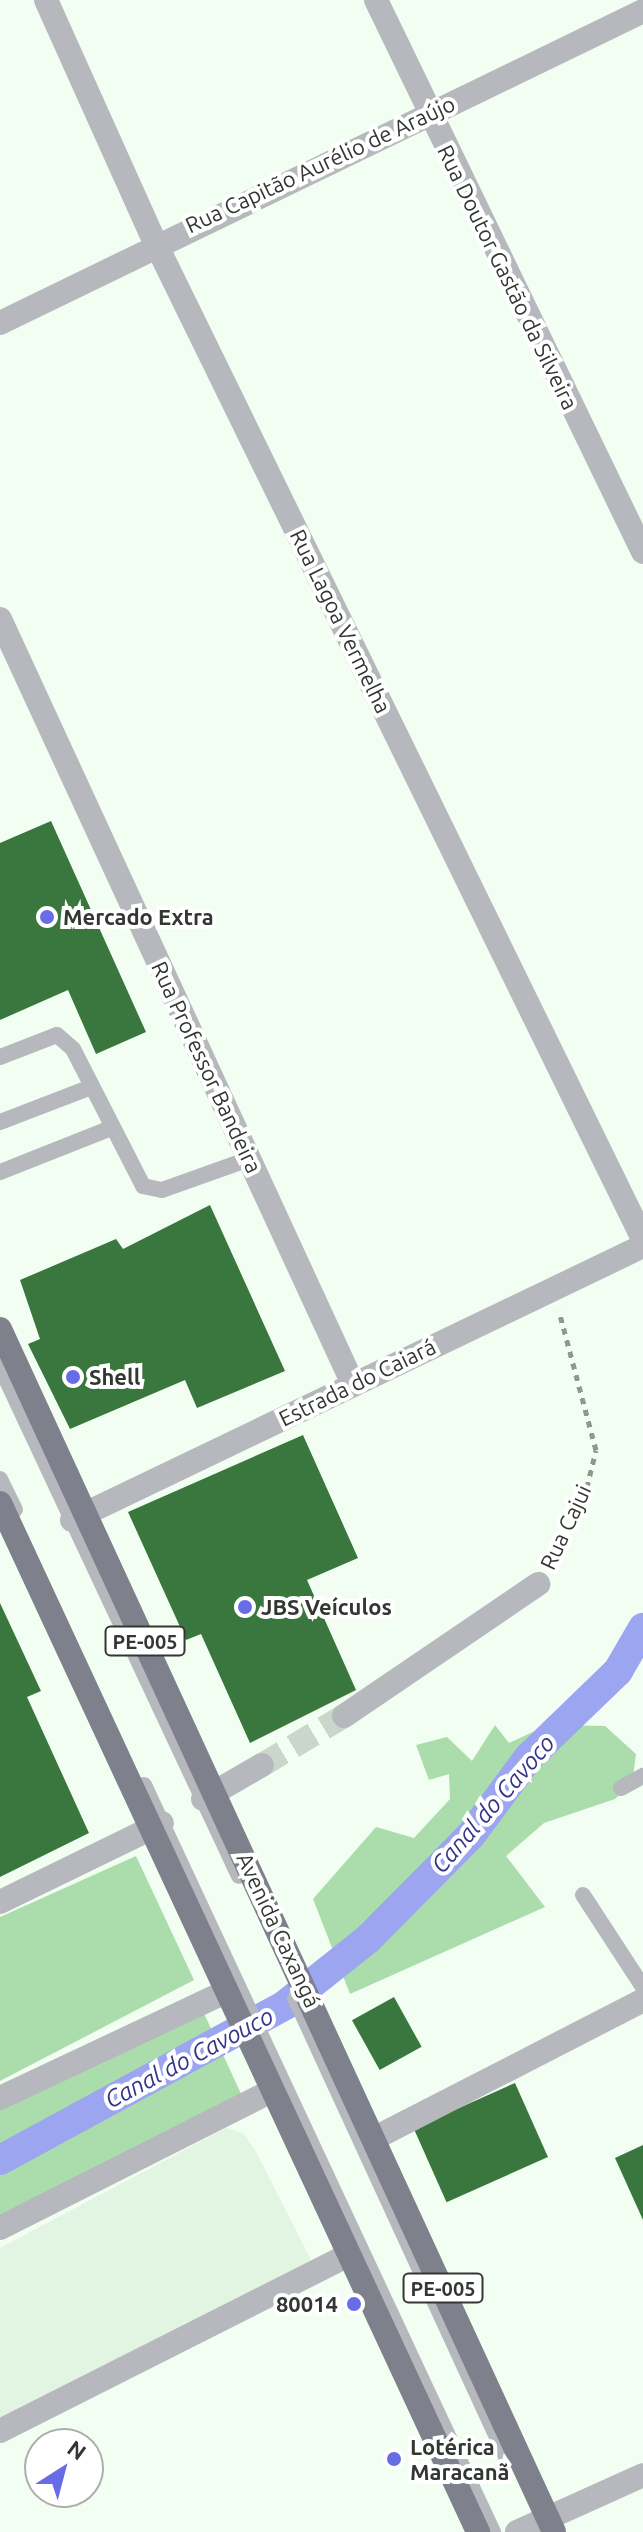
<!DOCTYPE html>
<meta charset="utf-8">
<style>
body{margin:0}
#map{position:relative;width:643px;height:2532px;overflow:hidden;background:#f1fef1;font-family:Ubuntu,sans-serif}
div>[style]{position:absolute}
.built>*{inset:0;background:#e2f4e2}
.green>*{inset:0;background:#abdcac}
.canal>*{height:30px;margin:-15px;padding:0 15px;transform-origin:15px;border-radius:15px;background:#9ba5f0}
.building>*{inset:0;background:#39773e;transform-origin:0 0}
.minor-tunnel>*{height:24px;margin-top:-12px;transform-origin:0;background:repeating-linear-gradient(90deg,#cbd6cb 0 24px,transparent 0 36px)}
.path>*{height:5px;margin-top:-2.5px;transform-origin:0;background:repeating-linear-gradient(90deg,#8f988f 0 6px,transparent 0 12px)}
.service>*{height:16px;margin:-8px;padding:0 8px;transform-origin:8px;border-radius:8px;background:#b6b8be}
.minor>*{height:24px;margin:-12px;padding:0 12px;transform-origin:12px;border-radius:12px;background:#b6b8be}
.tertiary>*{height:24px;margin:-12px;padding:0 12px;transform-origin:12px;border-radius:12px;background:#b6b8be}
.primary>*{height:24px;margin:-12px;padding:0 12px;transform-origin:12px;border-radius:12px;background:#7e808c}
.dots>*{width:22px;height:22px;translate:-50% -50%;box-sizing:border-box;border:4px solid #fff;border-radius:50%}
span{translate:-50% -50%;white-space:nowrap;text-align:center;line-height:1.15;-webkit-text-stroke:8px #fff;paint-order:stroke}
.shield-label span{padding:2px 6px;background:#fff;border:2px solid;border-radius:6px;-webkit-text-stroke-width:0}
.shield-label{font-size:20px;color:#323732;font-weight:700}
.street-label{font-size:22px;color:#323732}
.poi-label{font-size:22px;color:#323732;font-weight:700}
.left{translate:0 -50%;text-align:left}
.right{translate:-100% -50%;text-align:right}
.water-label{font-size:24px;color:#34348a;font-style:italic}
.north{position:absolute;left:24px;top:2428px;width:80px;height:80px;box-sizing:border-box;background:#fff;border:2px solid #adafad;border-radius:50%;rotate:36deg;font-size:22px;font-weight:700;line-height:32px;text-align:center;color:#323732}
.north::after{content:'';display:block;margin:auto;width:28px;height:36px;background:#676de6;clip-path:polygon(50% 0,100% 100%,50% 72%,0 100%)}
</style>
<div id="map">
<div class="built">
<i style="clip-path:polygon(226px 2128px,243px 2133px,255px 2150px,311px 2260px,0 2422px,0 2248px)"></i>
</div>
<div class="green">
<i style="clip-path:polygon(495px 1725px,509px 1743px,548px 1725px,605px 1726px,636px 1754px,632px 1784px,615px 1799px,544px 1823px,506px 1856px,545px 1907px,350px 1994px,313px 1899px,376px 1827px,414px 1838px,450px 1799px,449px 1774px,429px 1780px,416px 1745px,447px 1737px,472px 1761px)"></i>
<i style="clip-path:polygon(136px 1856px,194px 1980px,0 2081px,0 1917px)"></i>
<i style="clip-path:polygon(202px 2009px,242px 2096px,0 2221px,0 2107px)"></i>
</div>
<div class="canal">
<i style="left:0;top:2160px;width:324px;rotate:-28.5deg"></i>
<i style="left:285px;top:2005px;width:106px;rotate:-38.5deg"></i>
<i style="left:368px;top:1939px;width:146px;rotate:-45.3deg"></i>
<i style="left:471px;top:1835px;width:97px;rotate:-53.4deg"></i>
<i style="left:529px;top:1757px;width:124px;rotate:-44deg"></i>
<i style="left:618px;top:1671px;width:50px;rotate:-59.8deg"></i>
</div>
<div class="building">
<i style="clip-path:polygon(51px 821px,146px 1032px,96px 1054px,68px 990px,0 1020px,0 843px)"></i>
<i style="clip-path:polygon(210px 1205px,285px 1371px,197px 1408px,185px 1380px,70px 1429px,28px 1344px,40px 1339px,20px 1280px,116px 1239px,123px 1249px)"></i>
<i style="clip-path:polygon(303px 1435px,358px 1558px,307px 1580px,356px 1690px,250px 1743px,201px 1634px,186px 1640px,128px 1512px)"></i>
<i style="clip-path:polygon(0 1603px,41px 1691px,27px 1697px,89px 1833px,0 1877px)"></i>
<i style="left:394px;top:1997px;width:57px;height:48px;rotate:61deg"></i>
<i style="left:515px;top:2083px;width:81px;height:111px;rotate:66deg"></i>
<i style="clip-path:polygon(643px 2145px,643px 2220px,615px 2158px)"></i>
</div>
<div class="minor-tunnel">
<i style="left:262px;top:1765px;width:96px;rotate:-30.9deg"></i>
</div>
<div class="path">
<i style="left:550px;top:1562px;width:72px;rotate:-61.6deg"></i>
<i style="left:584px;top:1499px;width:50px;rotate:-76.2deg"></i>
<i style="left:596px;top:1450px;width:144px;rotate:-104.9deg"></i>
</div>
<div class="service">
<i style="left:0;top:1057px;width:61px;rotate:-21.1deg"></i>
<i style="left:57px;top:1035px;width:21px;rotate:41deg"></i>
<i style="left:73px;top:1049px;width:154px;rotate:62.9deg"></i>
<i style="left:143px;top:1186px;width:19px;rotate:12deg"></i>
<i style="left:162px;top:1190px;width:92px;rotate:-19.6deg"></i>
<i style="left:0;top:1122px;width:97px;rotate:-21deg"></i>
<i style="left:0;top:1172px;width:119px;rotate:-21.6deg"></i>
<i style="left:0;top:1366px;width:563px;rotate:64.89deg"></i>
<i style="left:0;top:1479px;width:34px;rotate:64deg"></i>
<i style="left:144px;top:1785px;width:825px;rotate:64.96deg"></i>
<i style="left:621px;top:1788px;width:25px;rotate:-29deg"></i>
<i style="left:583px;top:1895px;width:110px;rotate:56.9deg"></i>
<i style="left:295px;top:1998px;width:510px;rotate:65.3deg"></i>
</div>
<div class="minor">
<i style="left:46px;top:0;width:265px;rotate:65.8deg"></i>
<i style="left:155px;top:242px;width:1110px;rotate:63.92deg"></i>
<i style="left:376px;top:0;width:613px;rotate:64.19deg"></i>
<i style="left:0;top:323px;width:715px;rotate:-25.88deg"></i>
<i style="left:0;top:619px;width:843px;rotate:65.23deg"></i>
<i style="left:72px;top:1520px;width:633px;rotate:-25.63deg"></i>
<i style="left:344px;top:1716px;width:235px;rotate:-34.2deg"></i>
<i style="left:203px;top:1799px;width:68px;rotate:-30deg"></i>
<i style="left:0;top:1902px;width:180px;rotate:-26deg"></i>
<i style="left:375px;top:2138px;width:301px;rotate:-27.2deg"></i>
<i style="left:0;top:2431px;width:392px;rotate:-26.8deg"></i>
</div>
<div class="tertiary">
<i style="left:0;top:2098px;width:251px;rotate:-25.2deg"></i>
<i style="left:0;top:2228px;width:306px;rotate:-26.8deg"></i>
<i style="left:517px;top:2532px;width:138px;rotate:-24.3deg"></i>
</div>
<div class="primary">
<i style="left:0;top:1329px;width:1324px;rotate:65.27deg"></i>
<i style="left:0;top:1503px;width:1135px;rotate:65.08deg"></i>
</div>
<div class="dots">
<i style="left:47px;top:917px;background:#676de6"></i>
<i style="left:73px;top:1377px;background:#676de6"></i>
<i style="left:245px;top:1607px;background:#676de6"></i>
<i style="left:354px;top:2304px;background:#676de6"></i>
<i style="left:394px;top:2459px;background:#676de6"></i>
</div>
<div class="shield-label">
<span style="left:145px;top:1641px">PE-005</span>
<span style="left:443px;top:2288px">PE-005</span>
</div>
<div class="street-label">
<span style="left:320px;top:164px;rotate:-25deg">Rua Capitão Aurélio de Araújo</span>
<span style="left:508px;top:277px;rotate:64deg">Rua Doutor Gastão da Silveira</span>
<span style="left:341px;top:621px;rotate:64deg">Rua Lagoa Vermelha</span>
<span style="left:207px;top:1067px;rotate:65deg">Rua Professor Bandeira</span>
<span style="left:357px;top:1382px;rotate:-26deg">Estrada do Caiará</span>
<span style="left:565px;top:1527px;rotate:-65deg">Rua Cajui</span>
<span style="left:279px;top:1930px;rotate:65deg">Avenida Caxangá</span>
</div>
<div class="poi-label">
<span class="left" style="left:63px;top:917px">Mercado Extra</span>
<span class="left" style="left:89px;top:1377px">Shell</span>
<span class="left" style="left:261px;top:1607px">JBS Veículos</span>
<span class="right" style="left:338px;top:2304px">80014</span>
<span class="left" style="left:410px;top:2459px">Lotérica<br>Maracanã</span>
</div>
<div class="water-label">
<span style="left:493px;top:1804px;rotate:-49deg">Canal do Cavoco</span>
<span style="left:189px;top:2058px;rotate:-28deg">Canal do Cavouco</span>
</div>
<div class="north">N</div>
</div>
